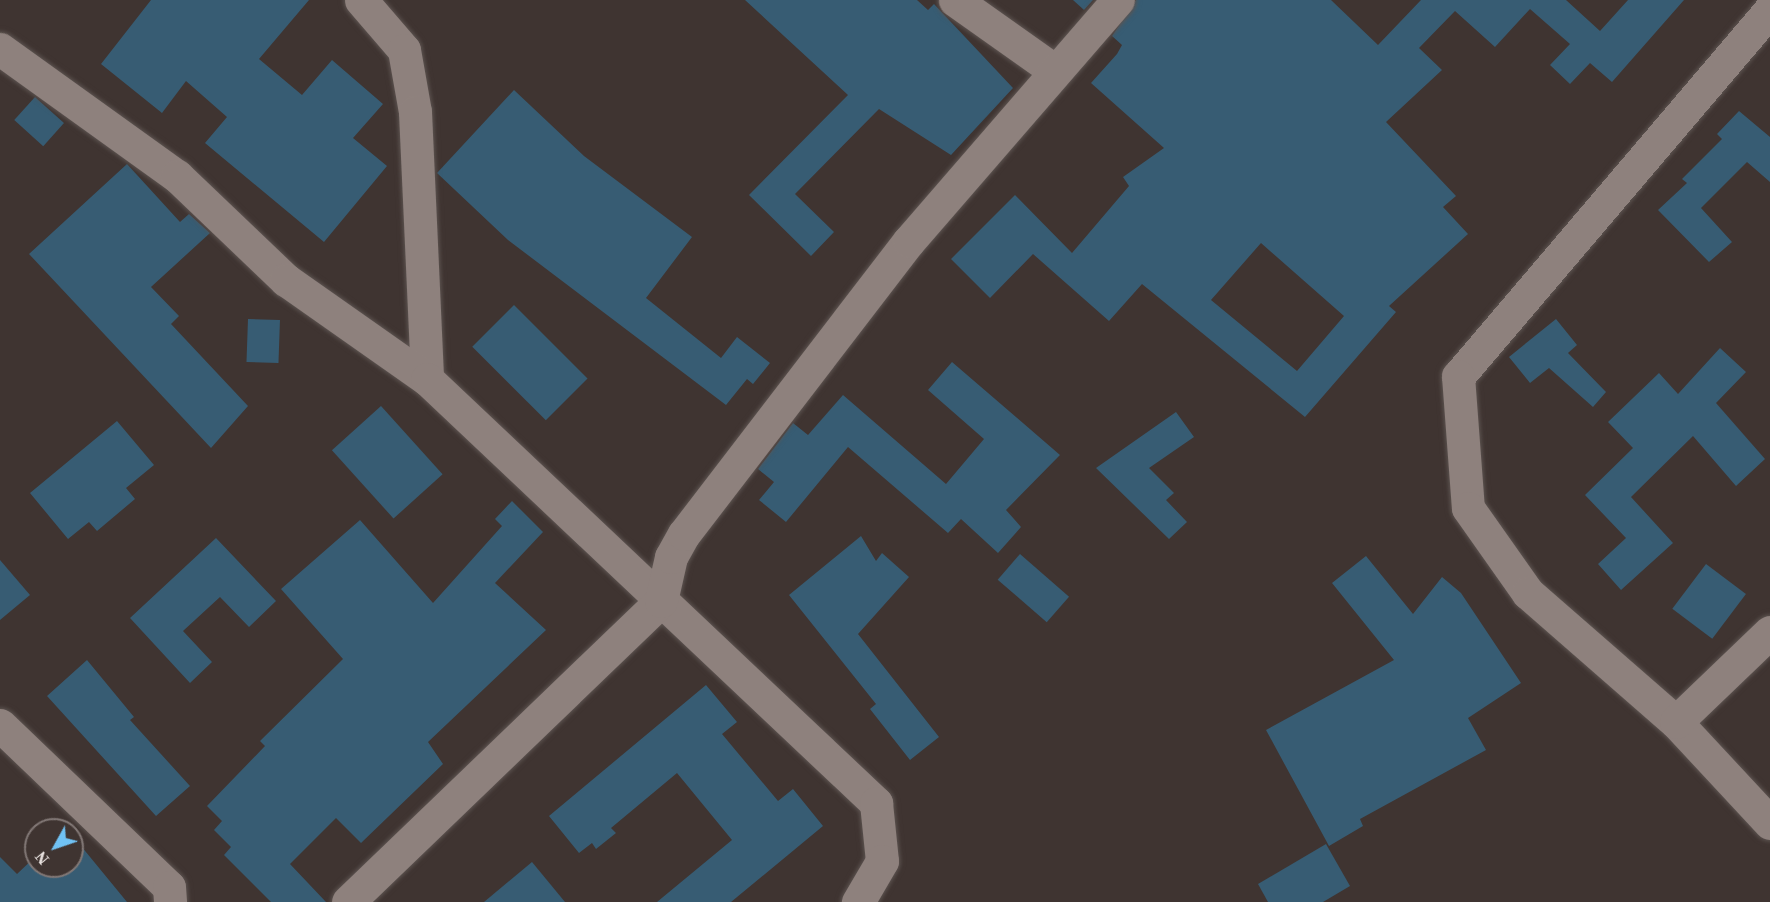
<!DOCTYPE html>
<style>
body{margin:0}
#map{position:relative;width:1770px;height:902px;overflow:hidden;background:#3f3431;font-family:"Source Serif 4",serif}
div>[style]{position:absolute}
.building>*{inset:0;background:#375c73;transform-origin:0 0}
.roads{filter:drop-shadow(0 0 2px #5c5350) drop-shadow(0 0 2px #5c5350)}
.street>*{height:33px;margin:-16.5px;padding:0 16.5px;transform-origin:16.5px;border-radius:16.5px;background:#8e817d}
span{translate:-50% -50%;white-space:nowrap;text-align:center;line-height:1.15;-webkit-text-stroke:4.5px #3f3431;paint-order:stroke}
.north{position:absolute;left:24px;top:818px;width:60px;height:60px;box-sizing:border-box;background:#3f3431;border:2px solid #827876;border-radius:50%;rotate:230deg;font-size:16px;font-weight:700;line-height:24px;text-align:center;color:#e6dfdd}
.north::after{content:'';display:block;margin:auto;width:21px;height:27px;background:#70c2f4;clip-path:polygon(50% 0,100% 100%,50% 72%,0 100%)}
</style>
<div id="map">
<div class="building">
<i style="clip-path:polygon(151px 0,309px 0,259px 59px,302px 95px,332px 60px,383px 104px,353px 138px,387px 166px,324px 242px,205px 143px,227px 117px,186px 81px,162px 113px,101px 64px)"></i>
<i style="clip-path:polygon(745px 0,917px 0,928px 10px,934px 4px,1013px 88px,951px 155px,879px 109px,795px 194px,834px 232px,811px 256px,749px 195px,848px 95px)"></i>
<i style="clip-path:polygon(1073px 0,1093px 0,1084px 10px)"></i>
<i style="clip-path:polygon(evenodd,1136px 0,1331px 0,1378px 45px,1421px 0,1566px 0,1600px 31px,1628px 0,1684px 0,1612px 82px,1590px 63px,1570px 84px,1550px 65px,1570px 44px,1530px 9px,1495px 47px,1455px 11px,1419px 48px,1442px 70px,1386px 122px,1456px 196px,1443px 207px,1468px 234px,1389px 306px,1396px 312px,1305px 417px,1142px 284px,1109px 321px,1033px 254px,990px 298px,951px 259px,1015px 195px,1072px 253px,1129px 186px,1123px 177px,1164px 148px,1091px 83px,1117px 54px,1122px 45px,1112px 36px,1136px 0,1261px 243px,1344px 316px,1297px 371px,1211px 300px,1261px 243px)"></i>
<i style="clip-path:polygon(514px 90px,584px 156px,692px 237px,646px 298px,721px 358px,737px 337px,770px 363px,753px 384px,747px 379px,726px 405px,508px 240px,437px 173px)"></i>
<i style="left:35px;top:97px;width:39px;height:31px;rotate:42deg"></i>
<i style="clip-path:polygon(1739px 111px,1770px 137px,1770px 182px,1747px 162px,1701px 208px,1732px 242px,1709px 262px,1658px 210px,1687px 183px,1682px 179px,1722px 139px,1717px 134px)"></i>
<i style="clip-path:polygon(127px 164px,180px 222px,189px 214px,210px 233px,151px 287px,179px 316px,171px 324px,248px 406px,211px 448px,29px 254px)"></i>
<i style="left:514px;top:305px;width:104px;height:59px;rotate:45deg"></i>
<i style="left:248px;top:319px;width:32px;height:43px;rotate:2deg"></i>
<i style="clip-path:polygon(1556px 319px,1577px 345px,1568px 353px,1606px 392px,1593px 407px,1549px 368px,1530px 383px,1509px 357px)"></i>
<i style="clip-path:polygon(1720px 348px,1746px 372px,1716px 403px,1765px 459px,1736px 486px,1693px 436px,1631px 497px,1673px 543px,1621px 590px,1598px 564px,1626px 538px,1585px 495px,1633px 448px,1608px 422px,1659px 373px,1678px 394px)"></i>
<i style="clip-path:polygon(952px 362px,1060px 455px,1006px 510px,1021px 527px,998px 553px,961px 519px,948px 533px,848px 447px,786px 522px,759px 500px,774px 482px,758px 469px,793px 423px,808px 435px,843px 395px,946px 484px,984px 439px,928px 390px)"></i>
<i style="left:381px;top:406px;width:92px;height:66px;rotate:48deg"></i>
<i style="clip-path:polygon(1176px 412px,1194px 437px,1149px 468px,1174px 493px,1166px 500px,1187px 522px,1169px 539px,1096px 468px)"></i>
<i style="clip-path:polygon(117px 421px,154px 465px,126px 488px,135px 499px,97px 531px,89px 522px,68px 539px,30px 493px)"></i>
<i style="clip-path:polygon(512px 501px,543px 532px,495px 583px,546px 630px,428px 742px,443px 764px,361px 843px,336px 818px,290px 864px,326px 902px,271px 902px,224px 855px,231px 847px,214px 830px,222px 821px,207px 806px,265px 746px,260px 741px,343px 659px,281px 589px,360px 520px,433px 603px,502px 526px,495px 519px)"></i>
<i style="clip-path:polygon(861px 536px,876px 561px,882px 553px,909px 577px,858px 634px,939px 737px,910px 760px,870px 709px,876px 704px,789px 595px)"></i>
<i style="clip-path:polygon(216px 538px,276px 601px,249px 627px,220px 597px,183px 631px,212px 662px,190px 683px,130px 618px)"></i>
<i style="left:1020px;top:554px;width:65px;height:34px;rotate:41deg"></i>
<i style="clip-path:polygon(1366px 556px,1413px 614px,1442px 577px,1461px 593px,1521px 683px,1468px 718px,1486px 750px,1360px 819px,1363px 826px,1329px 846px,1266px 730px,1394px 660px,1332px 583px)"></i>
<i style="clip-path:polygon(0 560px,30px 595px,0 620px)"></i>
<i style="left:1706px;top:564px;width:50px;height:56px;rotate:37deg"></i>
<i style="clip-path:polygon(87px 660px,134px 717px,130px 720px,190px 786px,156px 816px,47px 696px)"></i>
<i style="clip-path:polygon(706px 685px,737px 722px,722px 734px,778px 801px,793px 789px,823px 826px,731px 902px,657px 902px,732px 840px,677px 773px,611px 828px,616px 833px,596px 849px,592px 843px,579px 853px,549px 816px)"></i>
<i style="clip-path:polygon(72px 835px,127px 902px,0 902px,0 857px,17px 874px,36px 856px,36px 866px,72px 866px)"></i>
<i style="clip-path:polygon(1326px 844px,1350px 886px,1323px 902px,1268px 902px,1258px 884px)"></i>
<i style="clip-path:polygon(532px 862px,565px 902px,484px 902px)"></i>
</div>
<div class="roads">
<div class="street">
<i style="left:361px;top:0;width:66px;rotate:49.3deg"></i>
<i style="left:404px;top:50px;width:63px;rotate:79.9deg"></i>
<i style="left:415px;top:112px;width:267px;rotate:87.4deg"></i>
<i style="left:955px;top:0;width:121px;rotate:35.3deg"></i>
<i style="left:1770px;top:10px;width:481px;rotate:130.4deg"></i>
<i style="left:1458px;top:376px;width:132px;rotate:85.7deg"></i>
<i style="left:1468px;top:508px;width:104px;rotate:54.8deg"></i>
<i style="left:1528px;top:593px;width:196px;rotate:41.1deg"></i>
<i style="left:1676px;top:722px;width:138px;rotate:47.1deg"></i>
<i style="left:0;top:49px;width:218px;rotate:35.7deg"></i>
<i style="left:177px;top:176px;width:151px;rotate:43.7deg"></i>
<i style="left:286px;top:280px;width:172px;rotate:35.1deg"></i>
<i style="left:427px;top:379px;width:618px;rotate:43.36deg"></i>
<i style="left:876px;top:803px;width:58px;rotate:84.1deg"></i>
<i style="left:882px;top:861px;width:48px;rotate:120.3deg"></i>
<i style="left:1676px;top:722px;width:130px;rotate:-43.8deg"></i>
<i style="left:0;top:725px;width:234px;rotate:43.8deg"></i>
<i style="left:169px;top:887px;width:15px;rotate:86deg"></i>
<i style="left:348px;top:902px;width:434px;rotate:-43.9deg"></i>
<i style="left:661px;top:601px;width:45px;rotate:-77.2deg"></i>
<i style="left:671px;top:557px;width:26px;rotate:-61deg"></i>
<i style="left:684px;top:534px;width:369px;rotate:-52.5deg"></i>
<i style="left:909px;top:241px;width:319px;rotate:-49.1deg"></i>
</div>
</div>
<div class="north">N</div>
</div>
